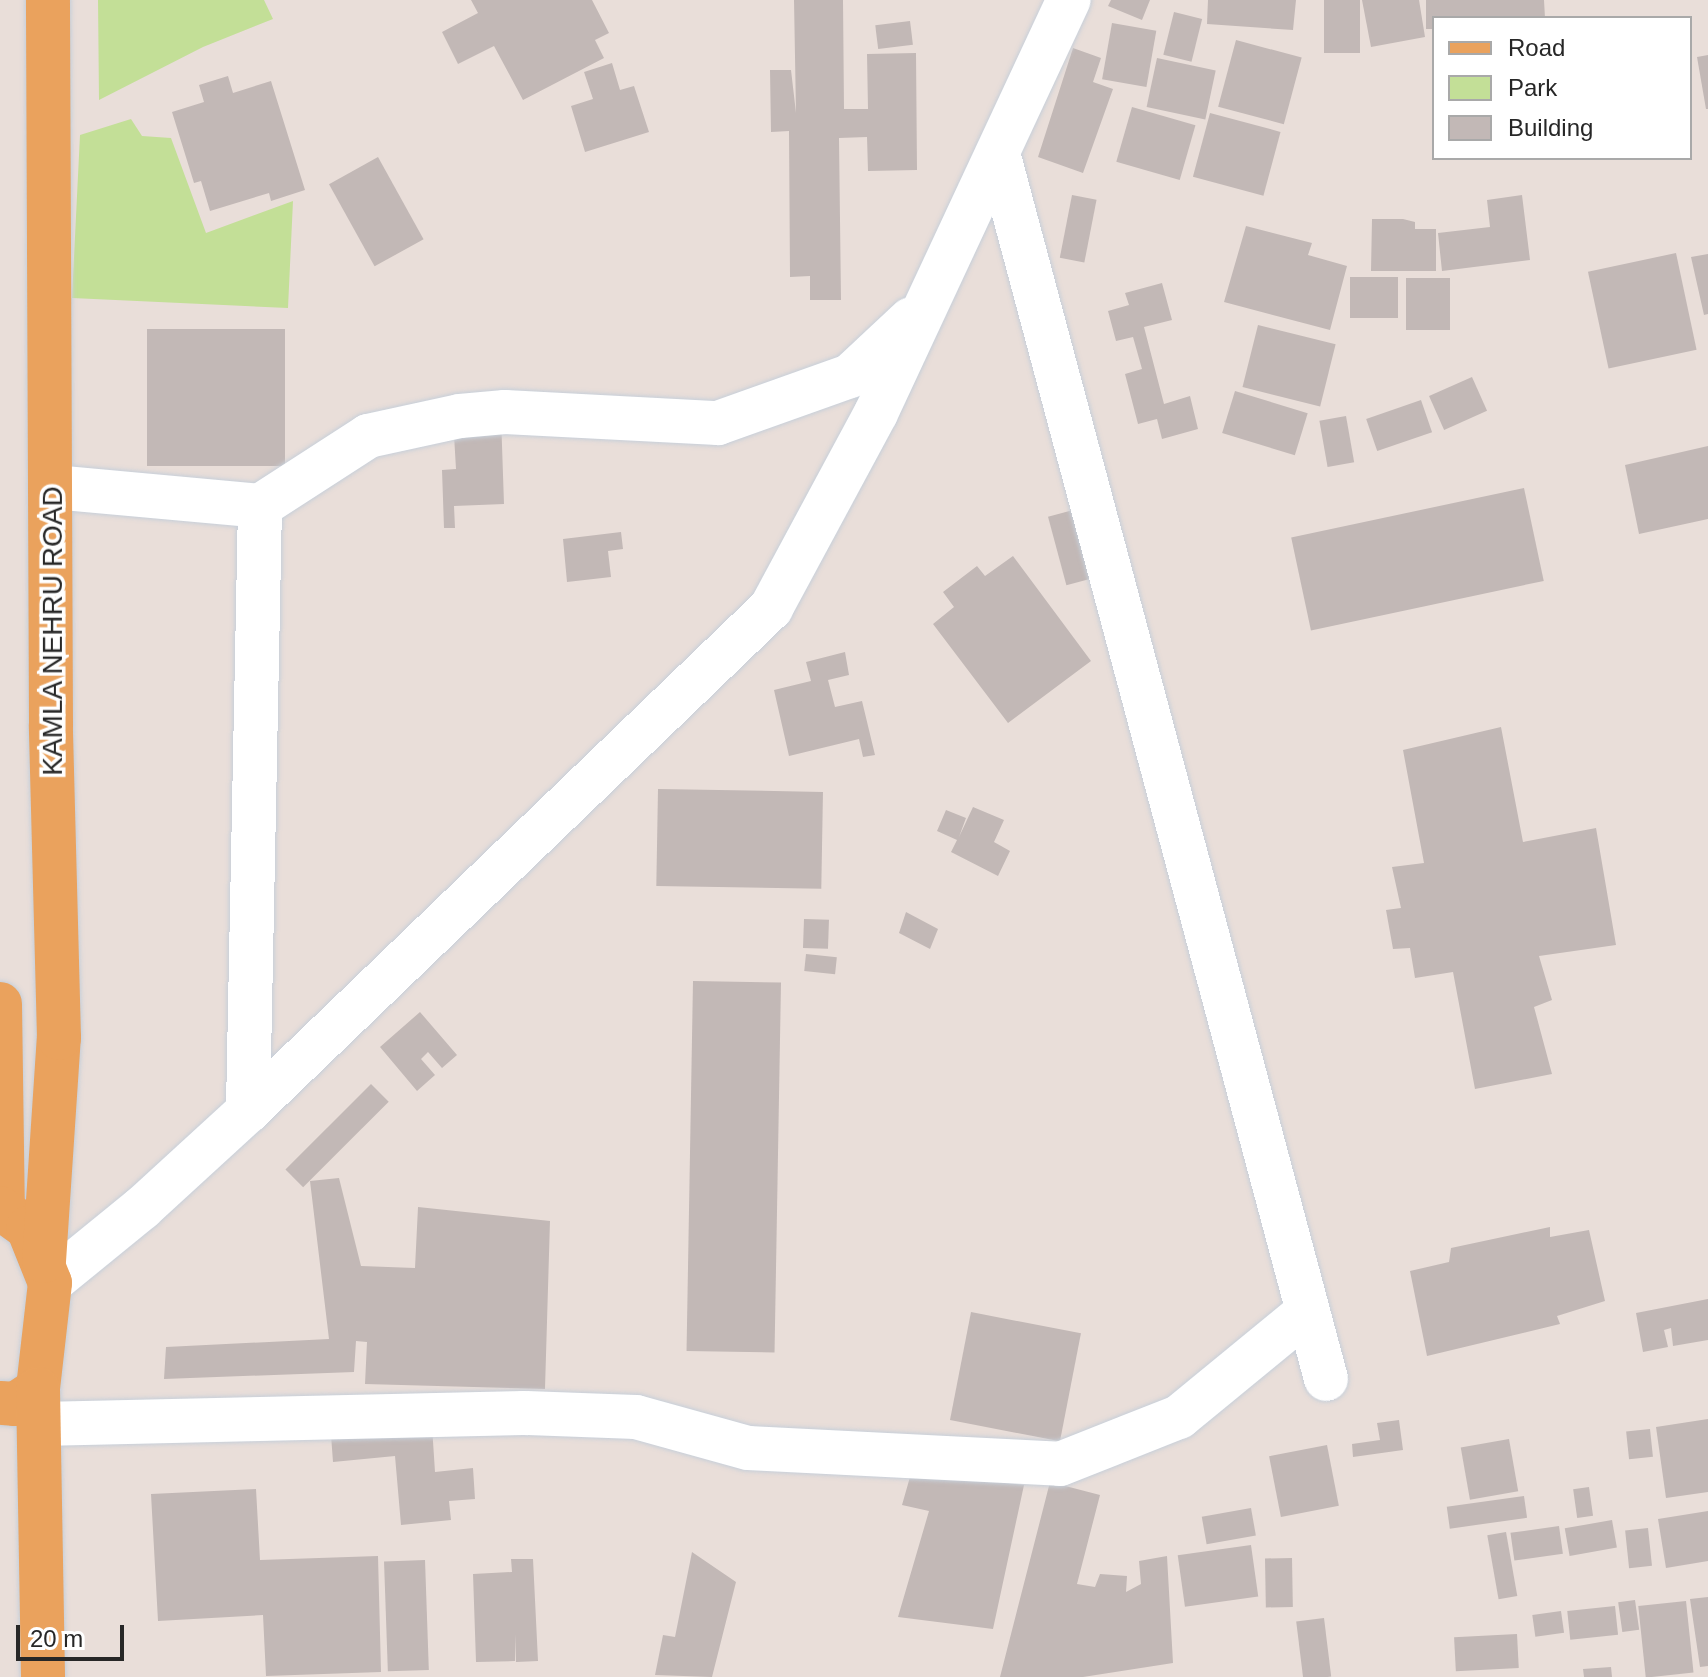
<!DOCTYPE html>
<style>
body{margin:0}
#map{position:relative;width:1708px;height:1677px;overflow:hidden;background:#e9ded9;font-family:Helvetica,sans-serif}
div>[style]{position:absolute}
.green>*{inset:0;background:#c3df97}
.building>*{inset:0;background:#c2b8b6;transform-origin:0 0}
.roads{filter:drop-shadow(0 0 2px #c7cfd9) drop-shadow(0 0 2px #c7cfd9)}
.minor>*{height:44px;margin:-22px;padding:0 22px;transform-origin:22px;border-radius:22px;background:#fff}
.major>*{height:44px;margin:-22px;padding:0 22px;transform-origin:22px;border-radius:22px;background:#eaa25d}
span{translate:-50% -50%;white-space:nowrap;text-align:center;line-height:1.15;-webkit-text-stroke:7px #fff;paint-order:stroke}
.street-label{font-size:28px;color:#272727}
.legend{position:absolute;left:1432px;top:16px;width:260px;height:144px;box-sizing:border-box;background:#fff;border:2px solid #a9a9a9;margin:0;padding:10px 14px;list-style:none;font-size:24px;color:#272727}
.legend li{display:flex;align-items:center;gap:16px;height:40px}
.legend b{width:40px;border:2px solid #a9a9a9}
.scale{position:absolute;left:16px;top:1625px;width:108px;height:36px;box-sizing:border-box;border:4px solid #272727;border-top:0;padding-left:10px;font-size:24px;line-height:28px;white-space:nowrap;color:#272727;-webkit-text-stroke:6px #fff;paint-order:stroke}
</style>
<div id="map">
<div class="green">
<i style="clip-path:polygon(98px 0,264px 0,273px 19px,203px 47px,99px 100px)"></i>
<i style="clip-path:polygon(131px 119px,142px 136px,171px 138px,206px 233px,293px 201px,288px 308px,72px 298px,80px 135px)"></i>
</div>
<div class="building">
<i style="clip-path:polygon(471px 0,592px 0,609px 33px,595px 40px,604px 58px,523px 100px,494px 46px,458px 64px,442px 32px,478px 13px)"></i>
<i style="clip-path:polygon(794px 0,843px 0,844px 109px,868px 109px,867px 54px,916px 53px,917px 170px,868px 171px,867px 137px,839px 138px,841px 300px,810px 300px,810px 276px,790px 277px,789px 131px,771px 132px,770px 70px,791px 70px,796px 113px)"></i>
<i style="clip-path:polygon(1111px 0,1150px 0,1142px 20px,1108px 6px)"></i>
<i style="clip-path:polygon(1208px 0,1296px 0,1293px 30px,1207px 24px)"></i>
<i style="left:1324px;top:0;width:36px;height:53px"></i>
<i style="clip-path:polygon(1362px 0,1419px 0,1425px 37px,1371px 47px)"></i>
<i style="clip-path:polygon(1426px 0,1544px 0,1545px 18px,1434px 18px,1434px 29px,1426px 29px)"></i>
<i style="left:1174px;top:12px;width:29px;height:44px;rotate:14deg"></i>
<i style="left:910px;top:21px;width:24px;height:35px;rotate:83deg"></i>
<i style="left:1112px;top:23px;width:45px;height:57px;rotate:10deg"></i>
<i style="left:1236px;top:40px;width:68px;height:69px;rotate:15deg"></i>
<i style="clip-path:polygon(1073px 48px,1101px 58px,1093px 82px,1113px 89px,1083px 173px,1038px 157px)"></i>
<i style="clip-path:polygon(1708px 55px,1708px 109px,1706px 109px,1697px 57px)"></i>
<i style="left:1157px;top:58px;width:60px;height:50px;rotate:12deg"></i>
<i style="clip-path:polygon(612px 63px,620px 90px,634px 86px,649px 132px,585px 152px,571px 106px,593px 99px,584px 72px)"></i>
<i style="clip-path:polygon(228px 76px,233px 93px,271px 81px,305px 190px,271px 201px,269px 193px,210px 211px,201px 181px,194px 183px,172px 112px,204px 102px,199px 85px)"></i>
<i style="left:1132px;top:107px;width:66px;height:57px;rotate:16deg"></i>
<i style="left:1210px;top:113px;width:73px;height:66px;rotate:15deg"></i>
<i style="left:378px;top:157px;width:94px;height:56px;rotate:61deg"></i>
<i style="left:1072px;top:195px;width:25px;height:64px;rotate:11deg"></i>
<i style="clip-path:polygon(1522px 195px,1530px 260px,1442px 271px,1438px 233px,1490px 227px,1487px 200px)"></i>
<i style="clip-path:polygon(1372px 219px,1403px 219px,1415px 222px,1415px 229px,1436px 229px,1436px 271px,1371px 271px)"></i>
<i style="clip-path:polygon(1246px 226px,1312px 243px,1308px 255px,1347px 266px,1330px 330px,1224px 302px)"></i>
<i style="left:1676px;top:253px;width:99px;height:90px;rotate:78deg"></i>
<i style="clip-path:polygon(1708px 254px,1708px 314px,1704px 315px,1691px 257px)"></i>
<i style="left:1350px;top:277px;width:48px;height:41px"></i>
<i style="left:1406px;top:278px;width:44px;height:52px"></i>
<i style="clip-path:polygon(1162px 283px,1172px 320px,1144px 327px,1164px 404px,1190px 396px,1198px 429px,1162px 439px,1157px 419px,1138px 424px,1125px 374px,1142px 369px,1133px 337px,1116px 341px,1108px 311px,1129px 305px,1125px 293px)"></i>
<i style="left:1258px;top:325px;width:80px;height:64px;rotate:14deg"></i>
<i style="left:147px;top:329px;width:138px;height:137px"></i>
<i style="left:1472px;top:377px;width:37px;height:47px;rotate:66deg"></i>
<i style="left:1235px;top:391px;width:76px;height:44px;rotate:17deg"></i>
<i style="left:1421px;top:400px;width:34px;height:58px;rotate:71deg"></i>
<i style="clip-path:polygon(501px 416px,504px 504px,454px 506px,455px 528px,444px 528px,442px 470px,456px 469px,453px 418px)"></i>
<i style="left:1346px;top:416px;width:47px;height:27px;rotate:80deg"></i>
<i style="clip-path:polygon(1708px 446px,1708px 519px,1639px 534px,1625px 465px)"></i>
<i style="left:1524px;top:488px;width:95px;height:238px;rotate:78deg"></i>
<i style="left:1077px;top:509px;width:71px;height:30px;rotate:75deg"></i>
<i style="clip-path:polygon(621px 532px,623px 549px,608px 551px,611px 577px,567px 582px,563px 539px)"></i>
<i style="clip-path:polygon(1013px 556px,1091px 661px,1008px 723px,933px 624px,954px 607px,943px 592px,977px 566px,985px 576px)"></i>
<i style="clip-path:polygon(845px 652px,849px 675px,828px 680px,835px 707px,862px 701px,875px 755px,863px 757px,859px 739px,789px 756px,774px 690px,811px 681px,806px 662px)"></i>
<i style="clip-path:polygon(1501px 727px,1523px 842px,1596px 828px,1616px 945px,1539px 956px,1552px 1000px,1534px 1007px,1552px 1074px,1475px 1089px,1453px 972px,1415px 978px,1410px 948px,1393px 949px,1386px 910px,1401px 908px,1392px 867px,1424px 863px,1403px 750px)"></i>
<i style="left:658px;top:789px;width:165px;height:97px;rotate:1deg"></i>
<i style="clip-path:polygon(973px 807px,1004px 820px,994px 842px,1010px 851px,998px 876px,951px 852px,957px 840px,937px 831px,946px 810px,966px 818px,959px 837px)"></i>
<i style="clip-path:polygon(906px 912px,938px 929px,930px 949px,899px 933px)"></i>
<i style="left:804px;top:919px;width:25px;height:29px;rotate:2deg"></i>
<i style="left:806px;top:954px;width:31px;height:17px;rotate:6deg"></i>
<i style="left:693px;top:981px;width:88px;height:370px;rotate:1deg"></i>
<i style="clip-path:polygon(420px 1012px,457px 1055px,442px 1068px,428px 1052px,421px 1059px,435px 1075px,417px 1091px,380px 1047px)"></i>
<i style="left:371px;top:1084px;width:25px;height:121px;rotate:45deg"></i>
<i style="clip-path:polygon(339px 1178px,361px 1266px,415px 1268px,418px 1207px,550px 1221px,545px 1389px,365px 1384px,367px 1342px,356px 1341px,354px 1372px,164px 1379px,166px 1347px,329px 1339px,310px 1181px)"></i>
<i style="clip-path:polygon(1550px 1227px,1550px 1237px,1589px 1230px,1605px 1301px,1557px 1316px,1560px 1324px,1427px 1356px,1410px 1271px,1449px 1262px,1451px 1248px)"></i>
<i style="clip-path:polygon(1708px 1299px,1708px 1340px,1673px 1346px,1671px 1328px,1664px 1330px,1668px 1347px,1643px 1352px,1636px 1313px)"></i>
<i style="left:971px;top:1312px;width:112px;height:110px;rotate:11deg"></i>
<i style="clip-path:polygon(1708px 1419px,1708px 1492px,1666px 1498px,1656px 1427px)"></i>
<i style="clip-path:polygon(1399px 1420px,1403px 1450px,1353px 1457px,1352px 1444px,1380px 1440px,1377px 1423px)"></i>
<i style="clip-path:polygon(432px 1426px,435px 1472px,473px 1468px,475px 1499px,449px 1501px,451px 1520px,401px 1525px,395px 1456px,333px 1462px,331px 1435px)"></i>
<i style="left:1650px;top:1429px;width:28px;height:24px;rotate:84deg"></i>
<i style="left:1509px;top:1439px;width:53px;height:49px;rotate:80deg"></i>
<i style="left:1327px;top:1445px;width:62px;height:59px;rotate:79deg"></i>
<i style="clip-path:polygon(912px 1470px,1024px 1485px,993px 1629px,898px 1617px,929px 1511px,902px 1505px)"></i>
<i style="clip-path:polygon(1050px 1482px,1100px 1495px,1077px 1584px,1095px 1587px,1100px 1574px,1127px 1576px,1126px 1592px,1141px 1584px,1139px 1561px,1167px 1556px,1173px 1663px,1083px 1677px,1000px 1677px)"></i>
<i style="left:1589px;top:1487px;width:29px;height:16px;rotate:82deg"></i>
<i style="clip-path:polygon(256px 1489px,260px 1560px,378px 1556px,381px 1672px,266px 1676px,263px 1615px,158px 1621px,151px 1494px)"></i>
<i style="left:1524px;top:1496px;width:22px;height:78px;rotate:82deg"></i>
<i style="left:1251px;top:1508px;width:28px;height:50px;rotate:80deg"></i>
<i style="clip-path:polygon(1708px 1511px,1708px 1561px,1666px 1568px,1658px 1519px)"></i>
<i style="left:1612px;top:1520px;width:28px;height:48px;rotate:80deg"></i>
<i style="left:1559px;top:1526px;width:28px;height:49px;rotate:82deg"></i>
<i style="left:1648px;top:1528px;width:38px;height:23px;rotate:84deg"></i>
<i style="left:1506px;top:1532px;width:65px;height:19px;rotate:80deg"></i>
<i style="left:1251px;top:1545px;width:52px;height:74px;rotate:82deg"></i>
<i style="clip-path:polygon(692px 1552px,736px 1582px,712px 1677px,655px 1675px,663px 1635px,675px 1637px)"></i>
<i style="left:1292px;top:1558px;width:49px;height:27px;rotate:89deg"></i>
<i style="clip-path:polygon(511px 1559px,533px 1559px,538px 1661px,516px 1662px,515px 1634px,515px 1661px,476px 1662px,473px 1574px,512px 1572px)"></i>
<i style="left:425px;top:1560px;width:110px;height:41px;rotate:88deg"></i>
<i style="clip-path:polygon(1708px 1597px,1708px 1666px,1700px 1667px,1690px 1599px)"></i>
<i style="left:1635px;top:1600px;width:30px;height:17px;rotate:82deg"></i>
<i style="left:1686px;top:1601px;width:72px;height:48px;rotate:84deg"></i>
<i style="left:1615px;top:1606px;width:29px;height:48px;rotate:84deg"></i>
<i style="left:1561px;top:1611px;width:22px;height:29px;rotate:82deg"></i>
<i style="left:1324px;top:1618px;width:59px;height:28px;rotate:83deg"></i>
<i style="left:1517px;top:1634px;width:34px;height:63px;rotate:87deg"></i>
<i style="clip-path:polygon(1611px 1667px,1612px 1677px,1584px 1677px,1583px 1669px)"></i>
</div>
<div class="roads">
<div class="minor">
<i style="left:998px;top:153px;width:1269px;rotate:75.02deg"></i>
<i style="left:53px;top:487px;width:208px;rotate:5.2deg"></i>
<i style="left:260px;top:506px;width:605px;rotate:91.14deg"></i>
<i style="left:260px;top:506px;width:129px;rotate:-32.9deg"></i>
<i style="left:368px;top:436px;width:94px;rotate:-12.3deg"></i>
<i style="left:460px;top:416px;width:45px;rotate:-5.1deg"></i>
<i style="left:505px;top:412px;width:213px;rotate:3deg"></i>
<i style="left:718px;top:423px;width:140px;rotate:-19.6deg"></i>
<i style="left:850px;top:376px;width:83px;rotate:-43.1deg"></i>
<i style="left:50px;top:1283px;width:119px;rotate:-39.2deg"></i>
<i style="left:142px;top:1208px;width:144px;rotate:-42.5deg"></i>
<i style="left:248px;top:1111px;width:726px;rotate:-43.88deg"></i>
<i style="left:771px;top:608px;width:221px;rotate:-61.7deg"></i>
<i style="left:876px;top:413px;width:456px;rotate:-65deg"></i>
<i style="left:40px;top:1424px;width:484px;rotate:-1.3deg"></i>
<i style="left:524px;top:1413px;width:112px;rotate:2deg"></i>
<i style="left:636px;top:1417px;width:116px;rotate:15.5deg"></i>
<i style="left:748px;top:1448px;width:312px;rotate:2.9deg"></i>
<i style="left:1060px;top:1464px;width:128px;rotate:-21.6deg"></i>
<i style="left:1179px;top:1417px;width:166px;rotate:-39.4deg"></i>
</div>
<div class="major">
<i style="left:0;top:1004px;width:204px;rotate:89.2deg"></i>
<i style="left:0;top:1208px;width:34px;rotate:36deg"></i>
<i style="left:28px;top:1228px;width:59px;rotate:68.2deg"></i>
<i style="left:50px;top:1283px;width:107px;rotate:96.5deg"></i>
<i style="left:38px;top:1389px;width:27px;rotate:146deg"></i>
<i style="left:16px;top:1404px;width:16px;rotate:-176deg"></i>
<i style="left:44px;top:1261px;width:224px;rotate:-86.2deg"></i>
<i style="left:59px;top:1038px;width:313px;rotate:-91.5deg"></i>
<i style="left:51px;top:725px;width:725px;rotate:-90.24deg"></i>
<i style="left:38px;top:1389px;width:288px;rotate:89deg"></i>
</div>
</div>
<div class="street-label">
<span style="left:53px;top:631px;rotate:-90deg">KAMLA NEHRU ROAD</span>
</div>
<ul class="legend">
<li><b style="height:10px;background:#eaa25d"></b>Road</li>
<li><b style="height:22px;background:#c3df97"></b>Park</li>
<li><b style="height:22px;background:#c2b8b6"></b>Building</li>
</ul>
<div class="scale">20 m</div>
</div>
